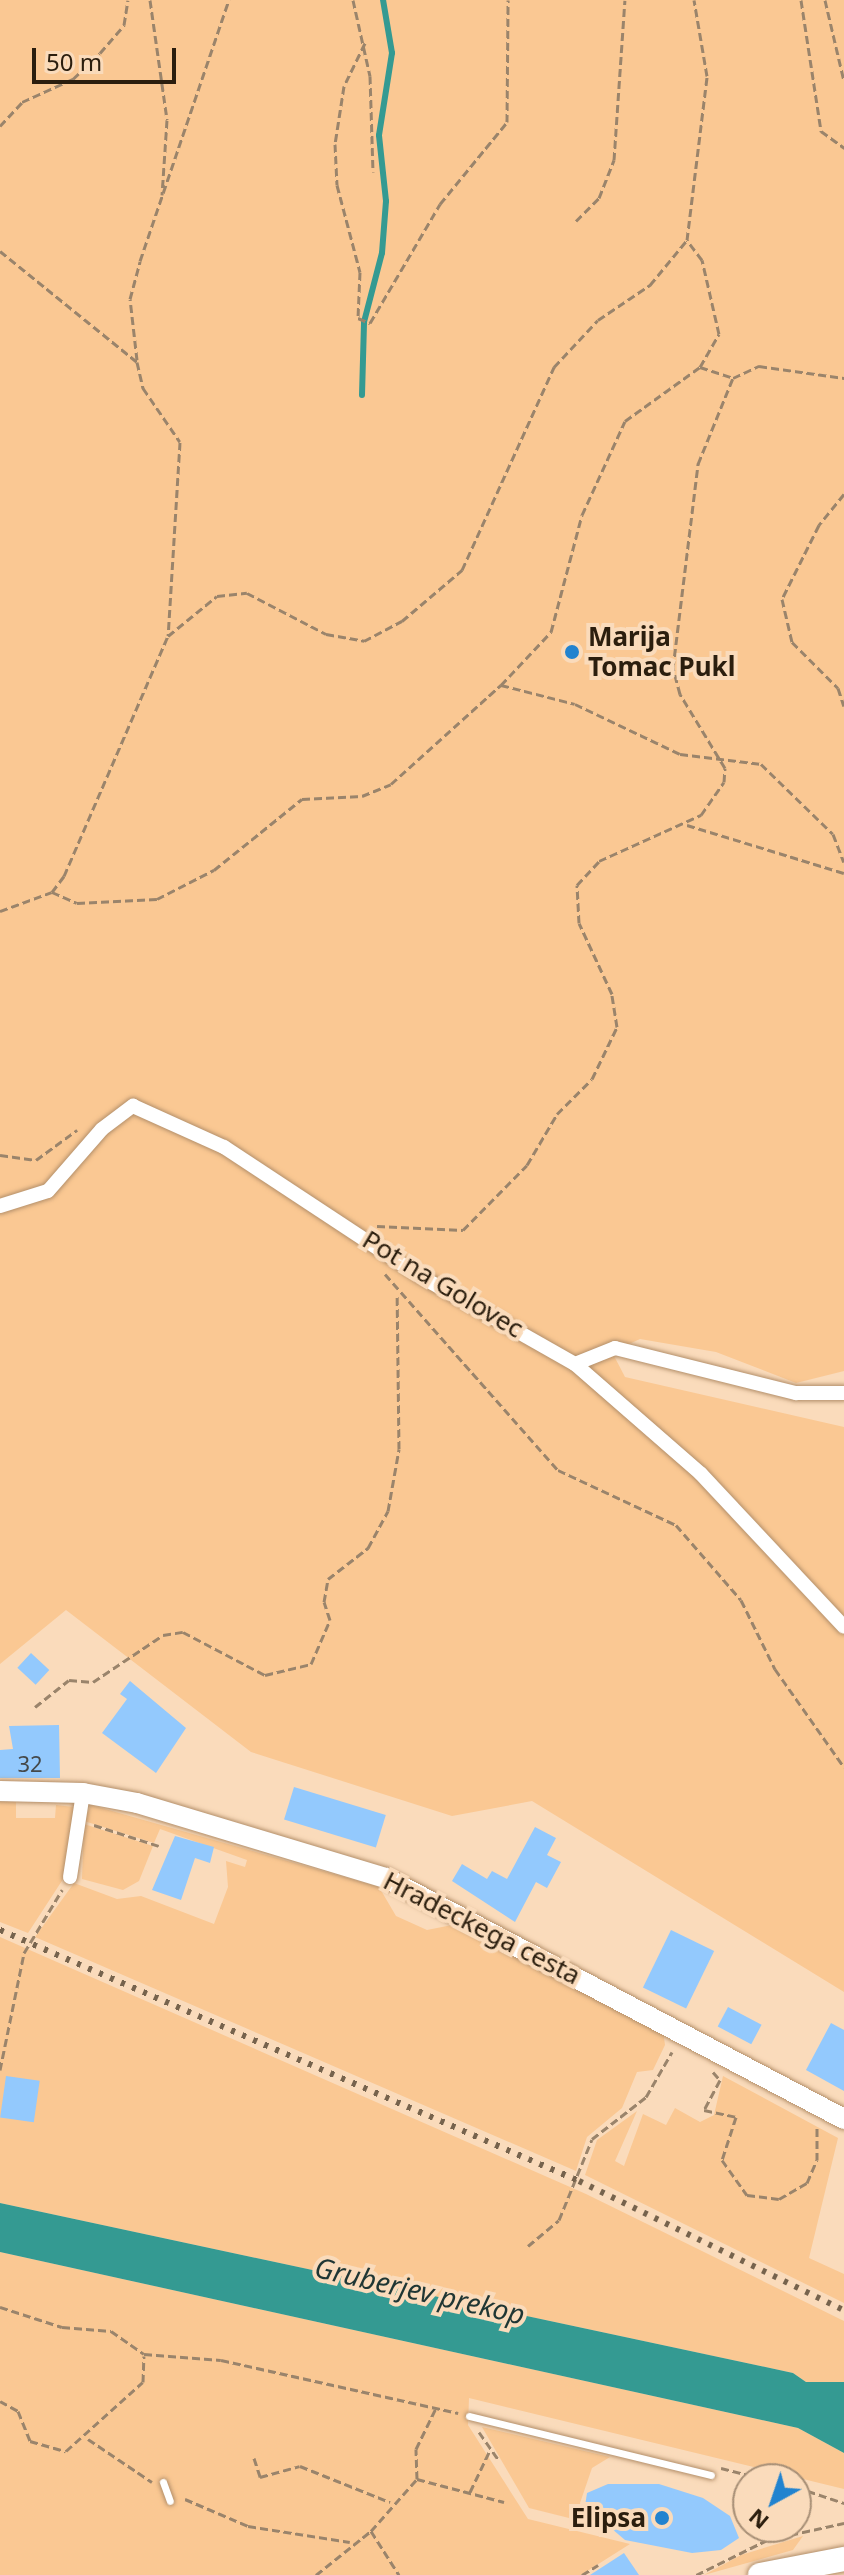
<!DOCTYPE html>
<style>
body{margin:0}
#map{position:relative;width:844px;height:2575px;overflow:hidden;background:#fadbbb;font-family:"Noto Sans",sans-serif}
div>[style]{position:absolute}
.green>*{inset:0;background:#fac893}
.water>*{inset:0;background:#349a92}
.stream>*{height:6px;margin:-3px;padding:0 3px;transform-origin:3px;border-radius:3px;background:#349a92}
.building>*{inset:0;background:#93c9fd;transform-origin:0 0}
.path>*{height:3px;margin-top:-1.5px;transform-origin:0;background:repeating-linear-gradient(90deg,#9a846b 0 8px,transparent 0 12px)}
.roads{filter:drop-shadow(0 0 2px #b38f6a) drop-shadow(0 0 2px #b38f6a)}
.lane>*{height:7px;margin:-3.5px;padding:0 3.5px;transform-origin:3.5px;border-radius:3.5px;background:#fff}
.street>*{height:14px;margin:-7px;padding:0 7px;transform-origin:7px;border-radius:7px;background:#fff}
.secondary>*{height:20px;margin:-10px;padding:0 10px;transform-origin:10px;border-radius:10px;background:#fff}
.primary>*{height:24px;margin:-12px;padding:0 12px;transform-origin:12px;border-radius:12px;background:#fff}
.rail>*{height:6px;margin-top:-3px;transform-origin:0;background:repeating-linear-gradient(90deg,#76634d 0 4px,transparent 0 12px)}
.dots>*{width:22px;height:22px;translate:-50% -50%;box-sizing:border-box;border:4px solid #fadbbb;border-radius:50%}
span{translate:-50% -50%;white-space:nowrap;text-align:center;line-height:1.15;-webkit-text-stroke:8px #fadbbb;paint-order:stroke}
.number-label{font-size:22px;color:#45494a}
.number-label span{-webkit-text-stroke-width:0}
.poi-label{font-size:26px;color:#2b1e0e;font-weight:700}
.left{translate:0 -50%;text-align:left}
.right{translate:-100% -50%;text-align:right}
.street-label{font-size:26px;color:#2b1e0e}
.water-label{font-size:28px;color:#1f3634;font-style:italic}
.north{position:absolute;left:732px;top:2463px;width:80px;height:80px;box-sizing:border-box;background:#fadbbb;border:2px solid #a78f76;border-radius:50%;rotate:220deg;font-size:22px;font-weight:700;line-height:32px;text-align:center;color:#2b1e0e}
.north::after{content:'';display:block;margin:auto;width:28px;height:36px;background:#2283cf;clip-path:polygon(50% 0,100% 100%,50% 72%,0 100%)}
.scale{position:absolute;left:32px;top:48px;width:144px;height:36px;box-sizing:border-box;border:4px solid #2b1e0e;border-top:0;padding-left:10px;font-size:24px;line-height:28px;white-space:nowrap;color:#2b1e0e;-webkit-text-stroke:6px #fadbbb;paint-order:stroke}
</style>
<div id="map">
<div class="green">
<i style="clip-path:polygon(0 0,844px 0,844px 1371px,796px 1383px,716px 1352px,640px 1339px,612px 1352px,625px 1377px,844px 1427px,844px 1992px,532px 1801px,452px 1816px,251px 1752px,66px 1610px,0 1664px)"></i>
<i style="clip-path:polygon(0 1802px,16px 1802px,16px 1818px,55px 1818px,56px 1805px,74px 1807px,67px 1873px,28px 1933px,0 1922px)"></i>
<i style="clip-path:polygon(91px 1805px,379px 1887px,396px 1916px,427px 1930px,457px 1924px,663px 2030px,665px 2045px,653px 2070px,637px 2072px,622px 2108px,587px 2137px,576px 2171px,35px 1937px,74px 1883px,117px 1899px,141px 1896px,214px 1924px,228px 1887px,226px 1861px,245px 1867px,247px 1860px,160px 1829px,154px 1843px,84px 1821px)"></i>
<i style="clip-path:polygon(84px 1824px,153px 1846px,139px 1881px,123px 1890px,82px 1879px)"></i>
<i style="clip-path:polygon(0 1937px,586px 2194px,844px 2321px,844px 2382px,806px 2382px,793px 2373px,0 2203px)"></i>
<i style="clip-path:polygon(723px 2076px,838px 2138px,809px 2258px,844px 2274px,844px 2303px,585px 2175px,597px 2140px,637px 2111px,615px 2161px,624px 2166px,643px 2114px,666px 2125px,675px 2108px,700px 2122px,714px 2115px)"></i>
<i style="clip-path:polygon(0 2252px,798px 2428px,844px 2453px,844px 2489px,469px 2398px,468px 2425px,528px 2519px,630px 2544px,581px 2575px,0 2575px)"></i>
<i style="clip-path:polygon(482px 2427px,610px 2457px,592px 2468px,580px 2503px,585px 2522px,529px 2508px)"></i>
<i style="clip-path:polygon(803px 2536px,793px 2550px,704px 2575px,741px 2555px)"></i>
</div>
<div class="water">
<i style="clip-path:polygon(0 2203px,793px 2373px,806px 2382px,844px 2382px,844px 2453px,798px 2428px,0 2252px)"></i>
</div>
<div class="stream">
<i style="left:362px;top:395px;width:73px;rotate:-88.4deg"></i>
<i style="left:364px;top:322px;width:71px;rotate:-75.4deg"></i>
<i style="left:382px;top:253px;width:52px;rotate:-85.6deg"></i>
<i style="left:386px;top:201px;width:66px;rotate:-96.1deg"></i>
<i style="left:379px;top:135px;width:83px;rotate:-81deg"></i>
<i style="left:392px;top:53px;width:54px;rotate:-99.6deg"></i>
</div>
<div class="building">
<i style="left:31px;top:1653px;width:25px;height:20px;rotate:43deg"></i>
<i style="clip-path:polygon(130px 1681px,186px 1728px,156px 1773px,102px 1733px,127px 1699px,120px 1694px)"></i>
<i style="clip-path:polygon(59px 1725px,60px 1778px,0 1778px,0 1750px,13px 1749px,9px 1726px)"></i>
<i style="left:294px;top:1787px;width:96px;height:34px;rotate:17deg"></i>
<i style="clip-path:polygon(535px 1827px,556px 1838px,547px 1855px,561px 1862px,547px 1888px,536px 1882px,515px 1922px,452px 1881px,462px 1864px,487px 1879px,492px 1871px,507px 1879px)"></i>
<i style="clip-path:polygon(175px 1836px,214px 1847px,210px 1863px,195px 1858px,181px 1900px,152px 1890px)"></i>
<i style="left:671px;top:1930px;width:48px;height:64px;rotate:26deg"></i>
<i style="left:728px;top:2007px;width:38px;height:22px;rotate:28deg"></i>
<i style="clip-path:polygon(831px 2023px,844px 2030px,844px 2091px,806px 2070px)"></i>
<i style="left:6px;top:2076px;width:34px;height:42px;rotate:8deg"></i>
<i style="clip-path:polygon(608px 2484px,659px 2484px,703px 2498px,730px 2516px,739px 2538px,721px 2550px,692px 2553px,625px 2540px,585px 2506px,587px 2493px)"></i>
<i style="clip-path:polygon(624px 2553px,639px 2575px,590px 2575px)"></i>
</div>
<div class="path">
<i style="left:150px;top:0;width:121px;rotate:81.9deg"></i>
<i style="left:167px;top:120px;width:75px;rotate:93.8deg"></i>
<i style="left:353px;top:0;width:78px;rotate:77.4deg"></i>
<i style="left:370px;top:76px;width:96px;rotate:88.2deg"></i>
<i style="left:801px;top:0;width:133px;rotate:81.3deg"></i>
<i style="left:821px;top:131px;width:29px;rotate:36deg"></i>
<i style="left:825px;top:0;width:83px;rotate:76.8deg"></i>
<i style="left:365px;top:43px;width:48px;rotate:116deg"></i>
<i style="left:344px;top:86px;width:59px;rotate:98.8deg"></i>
<i style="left:335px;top:144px;width:41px;rotate:87.2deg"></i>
<i style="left:337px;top:185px;width:90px;rotate:75.2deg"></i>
<i style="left:360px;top:272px;width:46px;rotate:92.5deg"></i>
<i style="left:358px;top:318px;width:13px;rotate:23deg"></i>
<i style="left:370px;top:323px;width:138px;rotate:-59.5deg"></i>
<i style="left:440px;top:204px;width:106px;rotate:-50.7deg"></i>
<i style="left:507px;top:122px;width:122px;rotate:-89.5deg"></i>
<i style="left:0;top:126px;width:33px;rotate:-47deg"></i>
<i style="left:22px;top:102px;width:56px;rotate:-24.3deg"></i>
<i style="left:73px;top:79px;width:37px;rotate:-44deg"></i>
<i style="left:100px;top:53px;width:37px;rotate:-49deg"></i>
<i style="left:124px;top:25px;width:25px;rotate:-81deg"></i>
<i style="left:576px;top:221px;width:33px;rotate:-45deg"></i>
<i style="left:599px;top:198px;width:41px;rotate:-68.5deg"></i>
<i style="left:614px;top:160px;width:160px;rotate:-86.1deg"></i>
<i style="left:0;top:251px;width:176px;rotate:39deg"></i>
<i style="left:137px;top:362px;width:27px;rotate:77deg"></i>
<i style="left:143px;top:388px;width:65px;rotate:55.6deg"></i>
<i style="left:180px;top:442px;width:194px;rotate:93.5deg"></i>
<i style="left:137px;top:360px;width:61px;rotate:-96.5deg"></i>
<i style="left:130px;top:299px;width:39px;rotate:-75deg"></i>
<i style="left:140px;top:261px;width:276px;rotate:-71.2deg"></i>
<i style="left:700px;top:367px;width:35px;rotate:18deg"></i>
<i style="left:733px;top:378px;width:29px;rotate:-25deg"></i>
<i style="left:759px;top:366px;width:86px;rotate:8deg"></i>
<i style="left:844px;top:494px;width:40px;rotate:129deg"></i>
<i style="left:819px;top:525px;width:83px;rotate:116.6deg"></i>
<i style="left:782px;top:599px;width:44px;rotate:76.9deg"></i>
<i style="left:792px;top:642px;width:65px;rotate:45deg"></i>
<i style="left:838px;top:688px;width:19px;rotate:72deg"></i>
<i style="left:501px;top:685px;width:76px;rotate:14.4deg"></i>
<i style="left:575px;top:704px;width:116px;rotate:25.5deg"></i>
<i style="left:680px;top:754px;width:82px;rotate:7deg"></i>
<i style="left:761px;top:764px;width:100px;rotate:44.2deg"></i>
<i style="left:833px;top:834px;width:30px;rotate:69deg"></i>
<i style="left:687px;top:825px;width:164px;rotate:17deg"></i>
<i style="left:52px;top:892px;width:27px;rotate:24deg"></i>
<i style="left:77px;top:903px;width:80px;rotate:-2.9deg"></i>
<i style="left:157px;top:899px;width:64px;rotate:-27deg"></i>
<i style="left:214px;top:870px;width:113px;rotate:-38.9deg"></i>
<i style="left:302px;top:799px;width:60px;rotate:-2.9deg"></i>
<i style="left:362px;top:796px;width:31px;rotate:-22deg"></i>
<i style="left:391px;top:784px;width:148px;rotate:-42deg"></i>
<i style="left:501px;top:685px;width:73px;rotate:-46.7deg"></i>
<i style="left:551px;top:632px;width:121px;rotate:-75.2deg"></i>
<i style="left:582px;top:515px;width:103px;rotate:-65.4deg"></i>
<i style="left:625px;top:421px;width:92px;rotate:-35.8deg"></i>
<i style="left:700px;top:367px;width:38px;rotate:-60deg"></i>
<i style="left:719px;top:334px;width:76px;rotate:-102.9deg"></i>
<i style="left:702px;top:260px;width:25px;rotate:-127deg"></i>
<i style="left:0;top:911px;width:55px;rotate:-20.1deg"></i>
<i style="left:52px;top:892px;width:20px;rotate:-53deg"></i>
<i style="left:64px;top:876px;width:262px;rotate:-66.6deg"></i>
<i style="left:168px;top:636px;width:63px;rotate:-39.2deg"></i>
<i style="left:217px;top:596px;width:30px;rotate:-6deg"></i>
<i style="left:247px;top:593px;width:89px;rotate:27.4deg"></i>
<i style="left:326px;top:634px;width:39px;rotate:10deg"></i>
<i style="left:364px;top:641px;width:43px;rotate:-27.8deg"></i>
<i style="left:402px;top:621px;width:79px;rotate:-40.4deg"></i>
<i style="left:462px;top:570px;width:223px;rotate:-65.6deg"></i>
<i style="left:554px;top:367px;width:64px;rotate:-46.9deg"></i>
<i style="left:598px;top:320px;width:63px;rotate:-33.9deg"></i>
<i style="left:650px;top:285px;width:58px;rotate:-50.6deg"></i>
<i style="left:687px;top:240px;width:165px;rotate:-83deg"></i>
<i style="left:707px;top:76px;width:77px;rotate:-99.7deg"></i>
<i style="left:0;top:1155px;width:36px;rotate:8deg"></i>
<i style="left:36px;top:1160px;width:51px;rotate:-36.2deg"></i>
<i style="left:377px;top:1226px;width:86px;rotate:2.7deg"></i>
<i style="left:463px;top:1230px;width:91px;rotate:-45.4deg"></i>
<i style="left:527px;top:1165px;width:59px;rotate:-59.5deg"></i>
<i style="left:557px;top:1114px;width:49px;rotate:-45deg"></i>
<i style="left:592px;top:1079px;width:58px;rotate:-64.3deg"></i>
<i style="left:617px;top:1027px;width:33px;rotate:-99deg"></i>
<i style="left:612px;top:994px;width:78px;rotate:-114.9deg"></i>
<i style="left:579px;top:923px;width:38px;rotate:-93deg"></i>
<i style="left:577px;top:885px;width:33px;rotate:-47deg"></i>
<i style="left:599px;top:861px;width:112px;rotate:-24.3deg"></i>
<i style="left:701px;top:815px;width:40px;rotate:-55.1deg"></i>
<i style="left:724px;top:782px;width:14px;rotate:-86deg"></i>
<i style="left:725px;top:768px;width:87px;rotate:-121.3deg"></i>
<i style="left:680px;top:694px;width:27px;rotate:-105deg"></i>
<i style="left:673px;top:668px;width:206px;rotate:-83deg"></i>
<i style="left:698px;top:464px;width:93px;rotate:-67.9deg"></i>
<i style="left:385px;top:1274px;width:261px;rotate:48.6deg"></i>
<i style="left:558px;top:1470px;width:130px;rotate:25deg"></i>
<i style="left:676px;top:1525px;width:99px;rotate:49.1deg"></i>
<i style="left:741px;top:1600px;width:77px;rotate:63.8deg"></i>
<i style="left:775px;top:1669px;width:120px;rotate:54.9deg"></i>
<i style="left:35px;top:1707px;width:43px;rotate:-38.5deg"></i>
<i style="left:69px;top:1680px;width:24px;rotate:5deg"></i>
<i style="left:93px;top:1682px;width:84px;rotate:-33.9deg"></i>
<i style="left:163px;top:1635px;width:20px;rotate:-9deg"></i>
<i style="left:183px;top:1632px;width:93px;rotate:27.7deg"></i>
<i style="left:265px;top:1675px;width:47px;rotate:-13.4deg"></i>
<i style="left:311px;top:1664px;width:48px;rotate:-66.6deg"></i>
<i style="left:330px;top:1620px;width:19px;rotate:-108deg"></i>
<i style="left:324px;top:1602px;width:23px;rotate:-80deg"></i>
<i style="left:328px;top:1579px;width:51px;rotate:-37.8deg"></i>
<i style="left:368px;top:1548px;width:42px;rotate:-61.6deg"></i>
<i style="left:388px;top:1511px;width:63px;rotate:-79.9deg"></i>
<i style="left:399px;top:1449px;width:154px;rotate:-90.7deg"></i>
<i style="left:94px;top:1825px;width:68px;rotate:17.9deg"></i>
<i style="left:0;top:2070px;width:119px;rotate:-78.4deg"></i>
<i style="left:24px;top:1953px;width:74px;rotate:-58.9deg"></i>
<i style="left:713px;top:2072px;width:11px;rotate:49deg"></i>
<i style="left:720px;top:2080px;width:34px;rotate:118deg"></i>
<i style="left:704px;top:2110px;width:33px;rotate:12deg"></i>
<i style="left:736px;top:2117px;width:45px;rotate:108deg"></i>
<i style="left:722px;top:2160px;width:43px;rotate:54.5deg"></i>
<i style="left:747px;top:2195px;width:32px;rotate:7deg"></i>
<i style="left:779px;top:2199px;width:32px;rotate:-30deg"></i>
<i style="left:807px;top:2183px;width:25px;rotate:-67deg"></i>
<i style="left:817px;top:2160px;width:33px;rotate:-90deg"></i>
<i style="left:528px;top:2246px;width:40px;rotate:-40deg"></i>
<i style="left:559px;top:2220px;width:87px;rotate:-67.8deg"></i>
<i style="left:592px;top:2139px;width:68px;rotate:-37.9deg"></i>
<i style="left:646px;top:2097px;width:52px;rotate:-60deg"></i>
<i style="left:0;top:2307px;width:65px;rotate:17.9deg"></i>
<i style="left:62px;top:2327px;width:49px;rotate:4.7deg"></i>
<i style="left:111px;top:2331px;width:40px;rotate:34.9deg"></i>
<i style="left:144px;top:2354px;width:77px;rotate:4.5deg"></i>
<i style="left:221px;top:2360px;width:243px;rotate:12.6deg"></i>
<i style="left:0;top:2401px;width:21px;rotate:29deg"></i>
<i style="left:18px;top:2411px;width:32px;rotate:68deg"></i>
<i style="left:30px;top:2441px;width:37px;rotate:16deg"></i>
<i style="left:66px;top:2451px;width:103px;rotate:-41.9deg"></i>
<i style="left:143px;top:2382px;width:26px;rotate:-88deg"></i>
<i style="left:479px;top:2432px;width:35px;rotate:55deg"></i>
<i style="left:88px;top:2439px;width:77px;rotate:33.9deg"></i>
<i style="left:254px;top:2458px;width:20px;rotate:72deg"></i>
<i style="left:260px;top:2477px;width:41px;rotate:-15.4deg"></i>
<i style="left:300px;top:2466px;width:97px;rotate:21.8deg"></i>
<i style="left:721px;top:2468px;width:44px;rotate:14.3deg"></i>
<i style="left:417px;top:2479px;width:30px;rotate:-92deg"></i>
<i style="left:416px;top:2449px;width:46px;rotate:-64deg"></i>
<i style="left:796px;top:2487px;width:51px;rotate:18.4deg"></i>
<i style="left:470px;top:2492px;width:47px;rotate:-64.5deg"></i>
<i style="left:185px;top:2499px;width:69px;rotate:23.2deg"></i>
<i style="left:248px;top:2526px;width:103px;rotate:8.9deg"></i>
<i style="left:371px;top:2531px;width:52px;rotate:57.5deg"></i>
<i style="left:316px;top:2575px;width:70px;rotate:-38.7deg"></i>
<i style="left:371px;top:2531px;width:69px;rotate:-48.5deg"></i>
<i style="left:417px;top:2479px;width:90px;rotate:14.8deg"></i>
<i style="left:582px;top:2575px;width:19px;rotate:-32deg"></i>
<i style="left:696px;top:2575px;width:79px;rotate:-26.2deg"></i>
<i style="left:767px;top:2540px;width:79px;rotate:-12.4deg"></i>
</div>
<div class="roads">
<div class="lane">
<i style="left:469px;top:2416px;width:249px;rotate:13.7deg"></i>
<i style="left:163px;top:2482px;width:20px;rotate:70deg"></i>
</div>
<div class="street">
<i style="left:0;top:1206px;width:50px;rotate:-17.4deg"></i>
<i style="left:48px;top:1191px;width:82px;rotate:-48.9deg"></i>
<i style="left:102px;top:1129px;width:39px;rotate:-37deg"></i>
<i style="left:133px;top:1106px;width:100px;rotate:24.3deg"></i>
<i style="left:224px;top:1147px;width:235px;rotate:33.4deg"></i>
<i style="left:420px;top:1276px;width:178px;rotate:29.6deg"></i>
<i style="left:575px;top:1364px;width:167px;rotate:41.1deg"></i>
<i style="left:701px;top:1474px;width:209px;rotate:46.9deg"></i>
<i style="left:575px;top:1364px;width:43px;rotate:-21.8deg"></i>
<i style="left:615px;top:1348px;width:187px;rotate:14deg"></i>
<i style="left:796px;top:1393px;width:48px"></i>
<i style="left:70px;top:1877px;width:85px;rotate:-81.2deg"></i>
</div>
<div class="secondary">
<i style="left:0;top:1791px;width:83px;rotate:1.4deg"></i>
<i style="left:83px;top:1793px;width:55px;rotate:10.5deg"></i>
<i style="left:137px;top:1803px;width:260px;rotate:16.8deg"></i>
<i style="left:386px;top:1878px;width:518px;rotate:27.75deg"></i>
</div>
<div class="primary">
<i style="left:760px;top:2575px;width:86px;rotate:-10.8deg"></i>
</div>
</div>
<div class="rail">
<i style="left:0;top:1930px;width:631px;rotate:23.44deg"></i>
<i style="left:579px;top:2181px;width:295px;rotate:26deg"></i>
</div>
<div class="dots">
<i style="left:572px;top:652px;background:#2283cf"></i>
<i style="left:662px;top:2518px;background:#2283cf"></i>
</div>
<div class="number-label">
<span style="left:30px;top:1764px">32</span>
</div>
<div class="poi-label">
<span class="left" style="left:588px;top:652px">Marija<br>Tomac Pukl</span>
<span class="right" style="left:646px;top:2518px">Elipsa</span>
</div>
<div class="street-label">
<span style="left:443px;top:1284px;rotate:31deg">Pot na Golovec</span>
<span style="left:482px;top:1928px;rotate:27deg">Hradeckega cesta</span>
</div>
<div class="water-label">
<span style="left:420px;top:2290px;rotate:13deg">Gruberjev prekop</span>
</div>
<div class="north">N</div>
<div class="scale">50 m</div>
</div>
